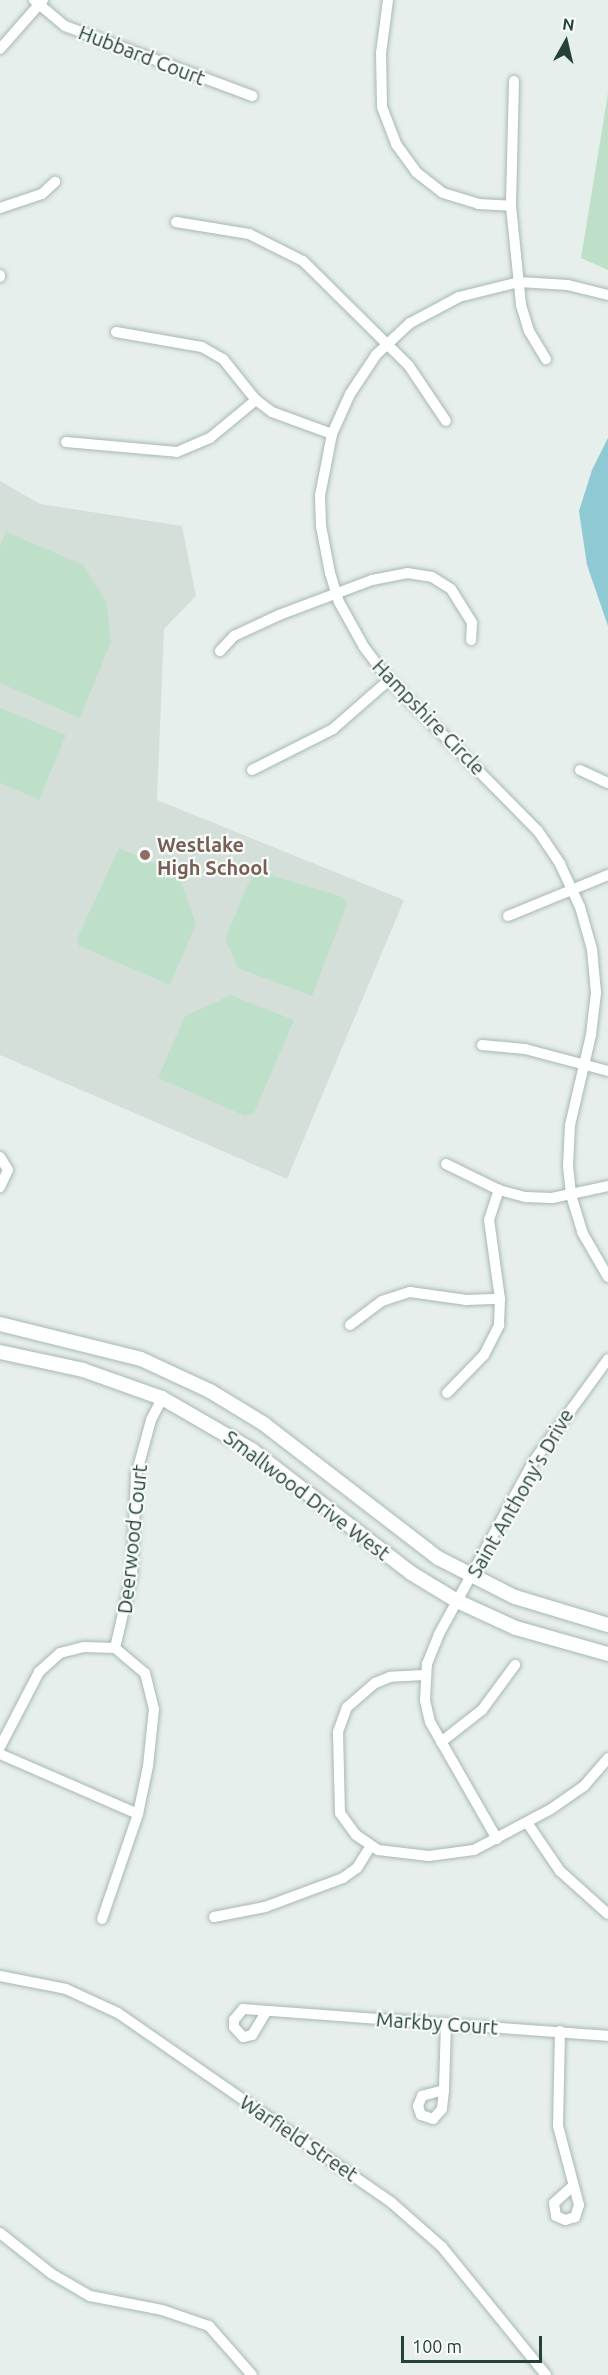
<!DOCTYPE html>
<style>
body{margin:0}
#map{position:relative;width:608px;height:2375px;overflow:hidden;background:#e6efeb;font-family:Ubuntu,sans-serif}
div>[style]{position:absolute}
.built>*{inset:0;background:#d4dfda}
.green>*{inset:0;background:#bfe0c8}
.water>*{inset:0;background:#8ec9d4}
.roads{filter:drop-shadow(0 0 2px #a8b8b2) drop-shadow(0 0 2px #a8b8b2)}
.minor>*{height:10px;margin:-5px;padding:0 5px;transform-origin:5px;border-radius:5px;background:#fff}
.tertiary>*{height:14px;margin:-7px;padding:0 7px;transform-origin:7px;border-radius:7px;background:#fff}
.dots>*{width:16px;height:16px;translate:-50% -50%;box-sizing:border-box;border:3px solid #f7fbf9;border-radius:50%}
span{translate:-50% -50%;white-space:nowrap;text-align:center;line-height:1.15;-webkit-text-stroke:4.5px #f7fbf9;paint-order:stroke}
.street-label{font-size:20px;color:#24423a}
.education-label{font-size:20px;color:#785e54;font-weight:700}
.left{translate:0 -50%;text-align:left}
.north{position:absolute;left:536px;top:12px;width:60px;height:60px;-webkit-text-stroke:4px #f7fbf9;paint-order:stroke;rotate:8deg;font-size:16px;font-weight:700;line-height:24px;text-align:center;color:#24423a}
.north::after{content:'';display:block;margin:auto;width:21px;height:27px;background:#24423a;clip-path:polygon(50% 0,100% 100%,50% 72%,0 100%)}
.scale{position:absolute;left:401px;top:2336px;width:141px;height:27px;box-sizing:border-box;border:3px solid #24423a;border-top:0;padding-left:8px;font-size:18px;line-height:21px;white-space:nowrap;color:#24423a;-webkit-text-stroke:4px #f7fbf9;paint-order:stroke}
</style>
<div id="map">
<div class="built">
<i style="clip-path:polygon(0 481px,40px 504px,182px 526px,196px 596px,164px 629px,157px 800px,404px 900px,287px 1179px,0 1055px)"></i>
</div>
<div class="green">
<i style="clip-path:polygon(608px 93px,608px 270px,581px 258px)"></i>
<i style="clip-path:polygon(6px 532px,83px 565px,106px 601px,111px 642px,80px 718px,0 683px,0 546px)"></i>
<i style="clip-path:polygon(0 708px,66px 735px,39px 800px,0 783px)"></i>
<i style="clip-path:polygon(119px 848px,178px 874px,196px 924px,170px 985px,79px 946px,77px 939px)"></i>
<i style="clip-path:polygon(254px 870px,343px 897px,347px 904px,312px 996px,238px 968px,225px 939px)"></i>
<i style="clip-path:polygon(231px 995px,294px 1020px,254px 1113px,245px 1116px,158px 1078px,185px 1016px)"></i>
</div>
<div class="water">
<i style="clip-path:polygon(608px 438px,608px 626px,587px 565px,579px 511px,592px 470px)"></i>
</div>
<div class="roads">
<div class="minor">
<i style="left:34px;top:0;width:40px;rotate:40deg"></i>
<i style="left:65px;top:26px;width:200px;rotate:20.5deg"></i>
<i style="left:388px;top:0;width:53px;rotate:97.5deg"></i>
<i style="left:381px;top:53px;width:54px;rotate:88.9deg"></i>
<i style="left:382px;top:107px;width:40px;rotate:69deg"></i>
<i style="left:396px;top:144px;width:34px;rotate:54deg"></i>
<i style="left:416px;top:172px;width:34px;rotate:38deg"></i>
<i style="left:443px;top:193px;width:37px;rotate:17deg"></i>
<i style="left:478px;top:204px;width:33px;rotate:3deg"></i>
<i style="left:0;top:49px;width:65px;rotate:-48.7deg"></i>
<i style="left:514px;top:81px;width:125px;rotate:91.4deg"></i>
<i style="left:511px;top:206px;width:100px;rotate:84.2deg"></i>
<i style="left:521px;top:305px;width:27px;rotate:73deg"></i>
<i style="left:529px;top:331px;width:33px;rotate:59deg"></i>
<i style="left:0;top:208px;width:44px;rotate:-18.4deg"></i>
<i style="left:42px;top:194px;width:18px;rotate:-43deg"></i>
<i style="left:176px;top:222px;width:74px;rotate:9.3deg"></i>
<i style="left:249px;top:234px;width:60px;rotate:26.6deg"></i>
<i style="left:303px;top:261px;width:149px;rotate:44.7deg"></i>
<i style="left:409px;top:366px;width:66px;rotate:56.1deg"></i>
<i style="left:0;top:275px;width:2px;rotate:90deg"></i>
<i style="left:608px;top:295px;width:41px;rotate:-166deg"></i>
<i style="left:568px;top:285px;width:49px;rotate:-176.5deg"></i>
<i style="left:519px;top:282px;width:62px;rotate:166deg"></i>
<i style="left:459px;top:297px;width:55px;rotate:152deg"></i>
<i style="left:410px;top:323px;width:47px;rotate:136.7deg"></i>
<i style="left:376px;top:355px;width:47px;rotate:123.7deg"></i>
<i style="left:350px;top:394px;width:44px;rotate:114.2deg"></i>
<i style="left:332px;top:434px;width:63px;rotate:101deg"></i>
<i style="left:320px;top:496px;width:30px;rotate:88deg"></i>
<i style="left:321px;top:526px;width:48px;rotate:79.2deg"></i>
<i style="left:330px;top:573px;width:30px;rotate:73deg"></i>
<i style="left:339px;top:602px;width:51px;rotate:60.9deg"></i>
<i style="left:364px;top:647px;width:41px;rotate:52.9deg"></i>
<i style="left:389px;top:680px;width:212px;rotate:45.4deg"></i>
<i style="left:538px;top:831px;width:40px;rotate:56deg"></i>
<i style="left:560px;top:864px;width:47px;rotate:65.1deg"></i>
<i style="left:580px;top:907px;width:44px;rotate:74.1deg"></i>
<i style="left:592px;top:949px;width:44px;rotate:84.8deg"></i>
<i style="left:596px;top:993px;width:42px;rotate:96.8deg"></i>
<i style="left:591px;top:1035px;width:92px;rotate:103.1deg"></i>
<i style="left:570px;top:1125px;width:41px;rotate:92.8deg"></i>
<i style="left:568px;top:1166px;width:29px;rotate:84deg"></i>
<i style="left:571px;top:1195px;width:39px;rotate:73deg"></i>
<i style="left:582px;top:1232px;width:52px;rotate:60deg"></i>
<i style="left:116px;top:332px;width:87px;rotate:9.9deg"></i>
<i style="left:202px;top:347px;width:24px;rotate:30deg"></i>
<i style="left:223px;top:359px;width:53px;rotate:51.2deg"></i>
<i style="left:256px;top:400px;width:20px;rotate:37deg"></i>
<i style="left:272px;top:412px;width:64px;rotate:20.1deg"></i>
<i style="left:66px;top:442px;width:111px;rotate:5.1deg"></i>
<i style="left:177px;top:452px;width:36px;rotate:-23deg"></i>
<i style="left:210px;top:438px;width:60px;rotate:-39.6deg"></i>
<i style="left:220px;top:651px;width:21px;rotate:-47deg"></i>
<i style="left:234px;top:636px;width:50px;rotate:-25deg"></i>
<i style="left:279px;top:615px;width:99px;rotate:-20.6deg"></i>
<i style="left:372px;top:580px;width:36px;rotate:-11deg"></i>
<i style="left:407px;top:573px;width:25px;rotate:9deg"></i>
<i style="left:432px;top:577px;width:22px;rotate:32deg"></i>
<i style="left:451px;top:589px;width:40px;rotate:58deg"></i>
<i style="left:472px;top:623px;width:17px;rotate:93deg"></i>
<i style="left:252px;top:770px;width:91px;rotate:-26.8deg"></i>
<i style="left:333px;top:729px;width:74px;rotate:-41.2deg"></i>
<i style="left:580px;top:770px;width:31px;rotate:25deg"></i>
<i style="left:508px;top:916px;width:108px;rotate:-22.3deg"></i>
<i style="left:482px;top:1045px;width:43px;rotate:5.3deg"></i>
<i style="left:525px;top:1049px;width:86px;rotate:14.8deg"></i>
<i style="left:0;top:1157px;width:15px;rotate:58deg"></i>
<i style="left:8px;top:1170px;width:19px;rotate:115deg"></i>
<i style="left:446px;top:1164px;width:59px;rotate:26.1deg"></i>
<i style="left:499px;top:1190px;width:28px;rotate:15deg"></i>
<i style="left:526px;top:1197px;width:26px;rotate:2deg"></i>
<i style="left:552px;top:1198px;width:57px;rotate:-12.1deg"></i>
<i style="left:350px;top:1325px;width:40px;rotate:-37deg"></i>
<i style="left:382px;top:1301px;width:29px;rotate:-18deg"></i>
<i style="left:410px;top:1292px;width:57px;rotate:8.1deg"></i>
<i style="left:466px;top:1300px;width:34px;rotate:-2deg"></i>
<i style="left:447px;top:1393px;width:53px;rotate:-45.8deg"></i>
<i style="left:484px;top:1355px;width:34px;rotate:-63deg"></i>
<i style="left:499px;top:1325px;width:26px;rotate:-88deg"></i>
<i style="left:500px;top:1299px;width:80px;rotate:-97.9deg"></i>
<i style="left:489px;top:1220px;width:32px;rotate:-72deg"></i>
<i style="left:115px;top:1648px;width:75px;rotate:-76.9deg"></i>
<i style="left:132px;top:1575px;width:100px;rotate:-87.7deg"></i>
<i style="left:136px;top:1475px;width:57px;rotate:-74.7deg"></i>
<i style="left:151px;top:1420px;width:25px;rotate:-63deg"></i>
<i style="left:425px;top:1675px;width:35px;rotate:177deg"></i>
<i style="left:390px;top:1677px;width:16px;rotate:158deg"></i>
<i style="left:375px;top:1683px;width:37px;rotate:139deg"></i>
<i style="left:347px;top:1707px;width:27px;rotate:110deg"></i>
<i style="left:338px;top:1732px;width:81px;rotate:88.6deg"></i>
<i style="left:340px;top:1813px;width:27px;rotate:54deg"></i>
<i style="left:356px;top:1835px;width:27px;rotate:34deg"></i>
<i style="left:378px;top:1850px;width:51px;rotate:6.7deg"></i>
<i style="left:429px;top:1856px;width:45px;rotate:-7.6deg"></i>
<i style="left:474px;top:1850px;width:87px;rotate:-28deg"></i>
<i style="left:551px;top:1809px;width:40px;rotate:-34.9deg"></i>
<i style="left:584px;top:1786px;width:37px;rotate:-49deg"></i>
<i style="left:441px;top:1742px;width:52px;rotate:-38deg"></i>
<i style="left:482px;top:1710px;width:56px;rotate:-53.7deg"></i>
<i style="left:0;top:1747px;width:85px;rotate:-62.5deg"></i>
<i style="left:39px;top:1672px;width:28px;rotate:-42deg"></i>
<i style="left:60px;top:1653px;width:25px;rotate:-14deg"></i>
<i style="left:84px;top:1647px;width:31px;rotate:2deg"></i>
<i style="left:115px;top:1648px;width:39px;rotate:40deg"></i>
<i style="left:145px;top:1673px;width:37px;rotate:76deg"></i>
<i style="left:154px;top:1709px;width:57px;rotate:96deg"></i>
<i style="left:148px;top:1766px;width:49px;rotate:101.8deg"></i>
<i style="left:138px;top:1814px;width:111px;rotate:108.9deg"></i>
<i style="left:0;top:1754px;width:150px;rotate:23.5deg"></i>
<i style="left:528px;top:1824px;width:57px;rotate:55.8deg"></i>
<i style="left:560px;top:1871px;width:64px;rotate:41.9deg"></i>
<i style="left:497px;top:1839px;width:135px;rotate:-119.8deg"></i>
<i style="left:430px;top:1722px;width:23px;rotate:-103deg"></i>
<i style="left:425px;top:1700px;width:36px;rotate:-87deg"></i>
<i style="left:427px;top:1664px;width:32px;rotate:-68deg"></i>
<i style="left:439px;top:1634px;width:196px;rotate:-61.3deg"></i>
<i style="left:533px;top:1462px;width:127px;rotate:-53.9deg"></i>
<i style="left:214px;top:1917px;width:52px;rotate:-11.1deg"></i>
<i style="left:265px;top:1907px;width:83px;rotate:-20.4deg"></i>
<i style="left:343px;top:1878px;width:17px;rotate:-36deg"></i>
<i style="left:357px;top:1868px;width:25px;rotate:-58deg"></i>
<i style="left:0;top:1976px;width:67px;rotate:11.1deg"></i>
<i style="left:66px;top:1989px;width:57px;rotate:24.8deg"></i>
<i style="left:118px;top:2013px;width:333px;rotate:34.7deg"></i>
<i style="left:392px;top:2203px;width:67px;rotate:41.3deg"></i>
<i style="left:442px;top:2247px;width:165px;rotate:50.9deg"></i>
<i style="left:266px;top:2012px;width:27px;rotate:121deg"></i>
<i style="left:252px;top:2035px;width:9px;rotate:167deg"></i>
<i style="left:243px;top:2037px;width:13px;rotate:-132deg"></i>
<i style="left:234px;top:2027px;width:7px;rotate:-90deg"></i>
<i style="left:234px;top:2020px;width:14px;rotate:-51deg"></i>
<i style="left:243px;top:2009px;width:366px;rotate:4.2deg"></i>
<i style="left:560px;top:2031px;width:95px;rotate:91.2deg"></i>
<i style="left:558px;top:2126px;width:82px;rotate:75.1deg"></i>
<i style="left:579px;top:2205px;width:13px;rotate:108deg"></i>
<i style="left:575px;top:2217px;width:10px;rotate:163deg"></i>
<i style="left:565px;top:2220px;width:10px;rotate:-156deg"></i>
<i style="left:556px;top:2216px;width:13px;rotate:-99deg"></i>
<i style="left:554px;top:2203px;width:25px;rotate:-42deg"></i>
<i style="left:444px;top:2090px;width:23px;rotate:165deg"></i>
<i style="left:422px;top:2096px;width:11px;rotate:112deg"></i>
<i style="left:418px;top:2106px;width:9px;rotate:72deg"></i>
<i style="left:421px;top:2115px;width:13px;rotate:18deg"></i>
<i style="left:433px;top:2119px;width:13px;rotate:-48deg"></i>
<i style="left:442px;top:2109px;width:19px;rotate:-84deg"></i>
<i style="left:444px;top:2090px;width:67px;rotate:-88.3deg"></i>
<i style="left:0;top:2233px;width:66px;rotate:38.3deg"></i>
<i style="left:52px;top:2274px;width:44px;rotate:30.1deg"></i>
<i style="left:90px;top:2296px;width:73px;rotate:11deg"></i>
<i style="left:162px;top:2310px;width:50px;rotate:18.8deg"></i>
<i style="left:209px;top:2326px;width:65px;rotate:48.7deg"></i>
</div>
<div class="tertiary">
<i style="left:0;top:1324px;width:145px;rotate:13.9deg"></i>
<i style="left:141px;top:1359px;width:76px;rotate:24.9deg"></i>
<i style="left:210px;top:1391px;width:63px;rotate:31.4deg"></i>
<i style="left:264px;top:1424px;width:220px;rotate:37.6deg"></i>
<i style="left:438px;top:1558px;width:86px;rotate:26.9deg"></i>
<i style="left:515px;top:1597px;width:97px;rotate:16.8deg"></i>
<i style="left:0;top:1352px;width:85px;rotate:12.2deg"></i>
<i style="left:83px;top:1370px;width:84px;rotate:19.5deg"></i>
<i style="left:162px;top:1398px;width:104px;rotate:30deg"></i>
<i style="left:252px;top:1450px;width:201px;rotate:37.7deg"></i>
<i style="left:411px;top:1573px;width:54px;rotate:31.3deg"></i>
<i style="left:457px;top:1601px;width:65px;rotate:24.6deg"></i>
<i style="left:516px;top:1628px;width:96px;rotate:15.8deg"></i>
</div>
</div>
<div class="dots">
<i style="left:145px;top:855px;background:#8d6e63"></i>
</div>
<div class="street-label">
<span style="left:142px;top:55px;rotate:21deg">Hubbard Court</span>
<span style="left:429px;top:717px;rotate:46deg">Hampshire Circle</span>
<span style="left:520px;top:1493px;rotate:-60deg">Saint Anthony's Drive</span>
<span style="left:307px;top:1495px;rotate:37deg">Smallwood Drive West</span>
<span style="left:132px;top:1539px;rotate:-84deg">Deerwood Court</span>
<span style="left:437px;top:2023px;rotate:4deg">Markby Court</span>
<span style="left:299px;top:2138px;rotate:34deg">Warfield Street</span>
</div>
<div class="education-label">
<span class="left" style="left:157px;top:856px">Westlake<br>High School</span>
</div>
<div class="north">N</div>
<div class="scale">100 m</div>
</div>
